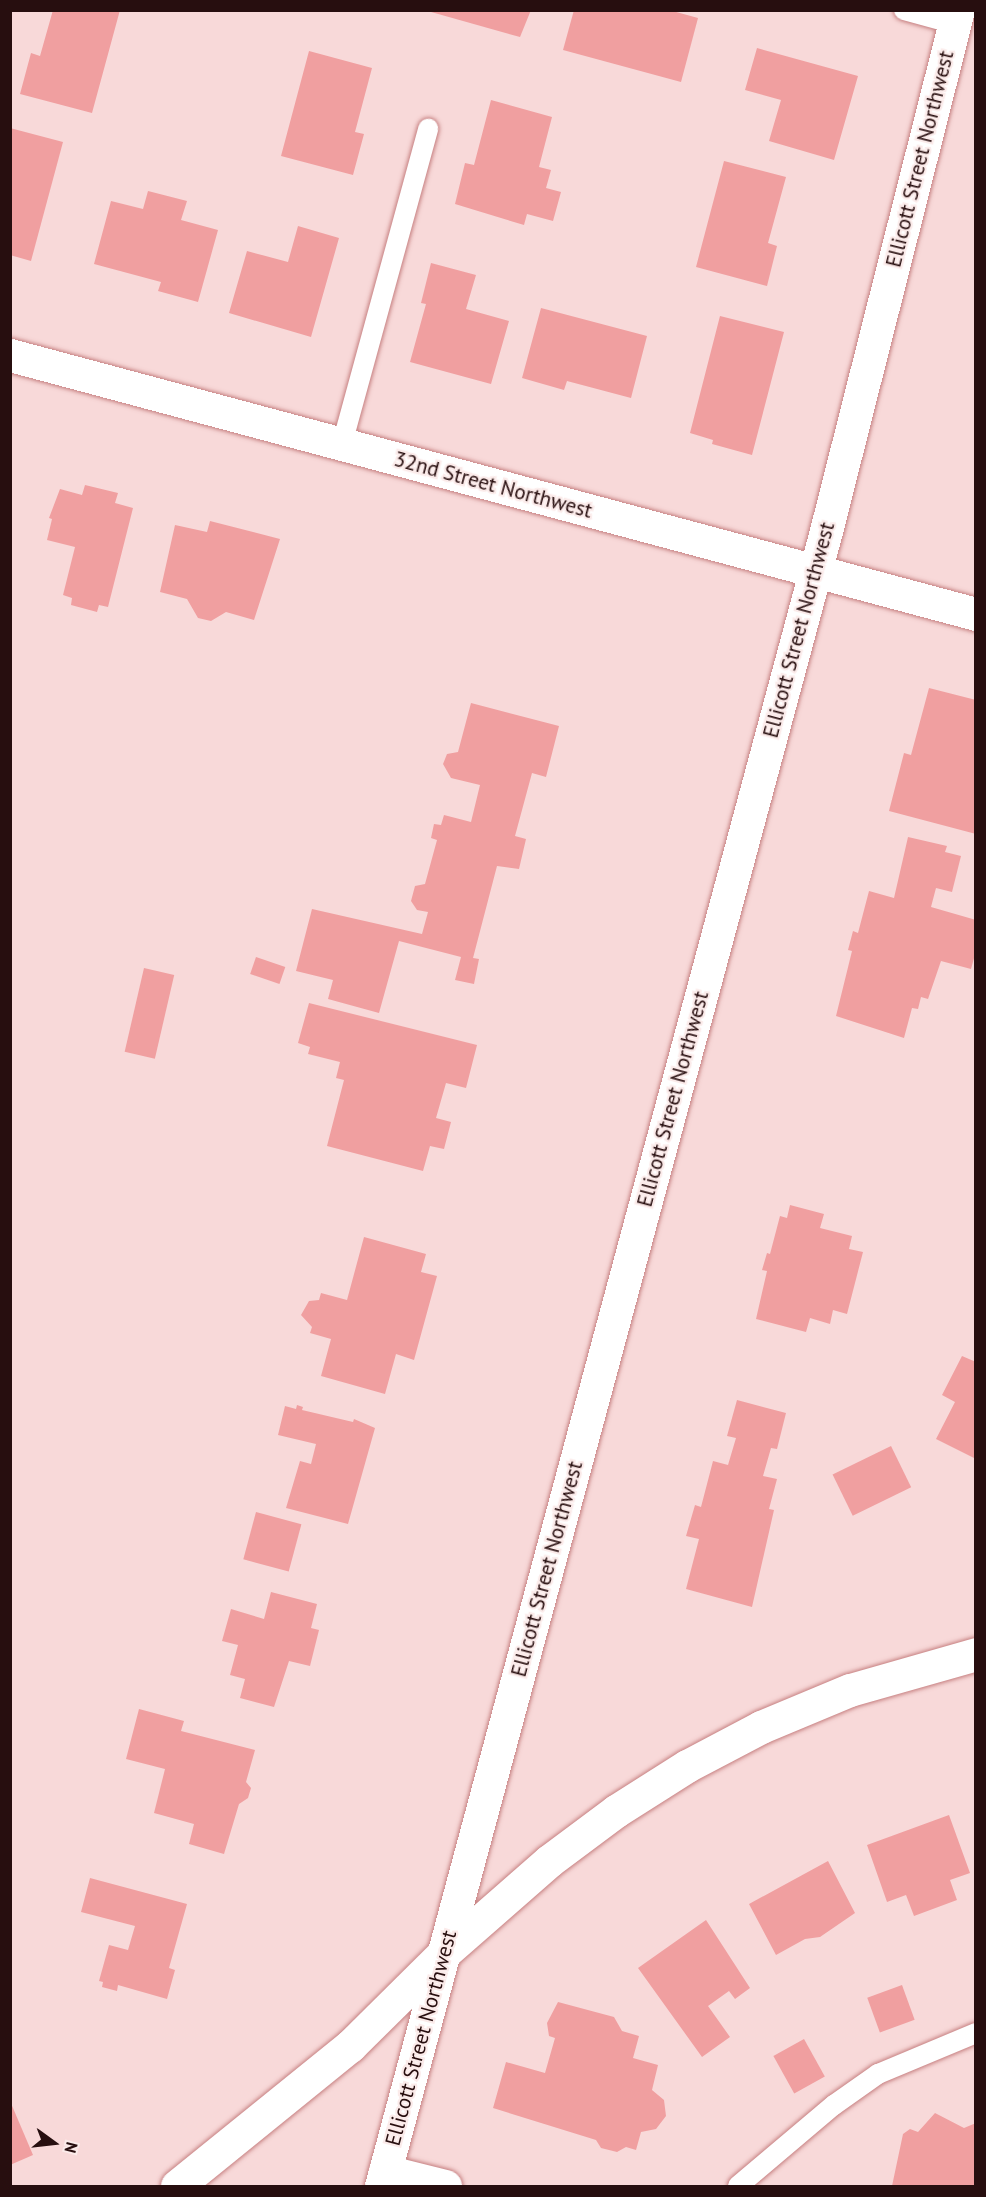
<!DOCTYPE html>
<style>
body{margin:0}
#map{position:relative;width:986px;height:2197px;overflow:hidden;background:#f8d9d9;font-family:"PT Sans",sans-serif}
div>[style]{position:absolute}
.building>*{inset:0;background:#f09fa0;transform-origin:0 0}
.roads{filter:drop-shadow(0 0 2px #c68081) drop-shadow(0 0 2px #c68081)}
.service>*{height:20px;margin:-10px;padding:0 10px;transform-origin:10px;border-radius:10px;background:#fff}
.minor>*{height:33px;margin:-16.5px;padding:0 16.5px;transform-origin:16.5px;border-radius:16.5px;background:#fff}
span{translate:-50% -50%;white-space:nowrap;text-align:center;line-height:1.15;-webkit-text-stroke:4.5px #fbebea;paint-order:stroke}
.street-label{font-size:21px;color:#270e0f}
.frame{position:absolute;inset:0;border:12px solid #270e0f;pointer-events:none}
.north{position:absolute;left:24px;top:2113px;width:60px;height:60px;-webkit-text-stroke:4px #fbebea;paint-order:stroke;rotate:105deg;font-size:16px;font-weight:700;line-height:24px;text-align:center;color:#270e0f}
.north::after{content:'';display:block;margin:auto;width:21px;height:27px;background:#270e0f;clip-path:polygon(50% 0,100% 100%,50% 72%,0 100%)}
</style>
<div id="map">
<div class="building">
<i style="clip-path:polygon(53px 10px,120px 10px,92px 113px,20px 94px,31px 53px,40px 56px)"></i>
<i style="clip-path:polygon(424px 10px,531px 10px,520px 37px)"></i>
<i style="clip-path:polygon(574px 10px,669px 10px,698px 18px,681px 82px,563px 50px)"></i>
<i style="clip-path:polygon(757px 48px,858px 76px,834px 160px,769px 141px,781px 100px,745px 90px)"></i>
<i style="clip-path:polygon(309px 51px,372px 68px,355px 132px,364px 134px,353px 175px,281px 156px)"></i>
<i style="clip-path:polygon(491px 100px,552px 117px,539px 167px,551px 170px,546px 188px,561px 192px,553px 221px,527px 214px,524px 225px,455px 204px,465px 163px,474px 165px)"></i>
<i style="clip-path:polygon(10px 128px,63px 142px,31px 261px,10px 255px)"></i>
<i style="clip-path:polygon(724px 161px,786px 177px,768px 243px,777px 246px,767px 286px,696px 267px)"></i>
<i style="clip-path:polygon(148px 191px,187px 201px,181px 220px,218px 230px,198px 302px,158px 291px,161px 282px,94px 264px,111px 201px,143px 209px)"></i>
<i style="clip-path:polygon(298px 226px,339px 238px,311px 337px,229px 313px,247px 251px,288px 262px)"></i>
<i style="clip-path:polygon(431px 263px,476px 275px,466px 309px,509px 321px,491px 384px,410px 362px,426px 304px,421px 303px)"></i>
<i style="clip-path:polygon(541px 308px,647px 336px,631px 398px,567px 381px,564px 390px,522px 378px)"></i>
<i style="clip-path:polygon(720px 316px,784px 332px,752px 455px,712px 444px,713px 440px,690px 433px)"></i>
<i style="clip-path:polygon(85px 485px,118px 493px,115px 503px,133px 508px,108px 607px,99px 605px,97px 612px,71px 605px,72px 598px,63px 595px,75px 547px,47px 540px,52px 519px,49px 518px,60px 489px,82px 495px)"></i>
<i style="clip-path:polygon(210px 521px,280px 539px,254px 620px,226px 612px,211px 621px,198px 618px,187px 599px,160px 592px,175px 525px,207px 532px)"></i>
<i style="clip-path:polygon(929px 688px,976px 700px,976px 834px,889px 811px,904px 753px,911px 755px)"></i>
<i style="clip-path:polygon(471px 703px,559px 726px,546px 777px,532px 773px,515px 836px,526px 839px,519px 869px,497px 866px,473px 958px,479px 959px,474px 984px,455px 980px,461px 957px,399px 941px,379px 1013px,328px 999px,333px 980px,296px 971px,312px 909px,422px 934px,428px 912px,417px 910px,411px 901px,415px 886px,425px 884px,437px 840px,431px 838px,434px 824px,441px 825px,444px 815px,471px 822px,480px 785px,451px 778px,443px 764px,447px 754px,458px 752px)"></i>
<i style="clip-path:polygon(908px 837px,947px 846px,945px 852px,961px 856px,952px 892px,936px 888px,931px 907px,976px 920px,976px 951px,971px 969px,941px 961px,928px 999px,921px 997px,918px 1009px,912px 1008px,904px 1038px,836px 1016px,852px 951px,848px 950px,853px 931px,858px 933px,869px 891px,894px 898px)"></i>
<i style="left:256px;top:957px;width:31px;height:18px;rotate:19deg"></i>
<i style="left:144px;top:968px;width:31px;height:86px;rotate:13deg"></i>
<i style="clip-path:polygon(309px 1003px,477px 1045px,466px 1088px,446px 1083px,436px 1118px,451px 1122px,444px 1149px,430px 1146px,423px 1171px,327px 1146px,344px 1080px,336px 1078px,340px 1062px,308px 1054px,310px 1047px,298px 1043px)"></i>
<i style="clip-path:polygon(790px 1205px,824px 1214px,820px 1228px,852px 1236px,849px 1249px,863px 1252px,847px 1314px,833px 1310px,830px 1324px,810px 1318px,806px 1332px,756px 1319px,767px 1271px,762px 1270px,767px 1253px,770px 1254px,780px 1216px,787px 1218px)"></i>
<i style="clip-path:polygon(364px 1237px,426px 1254px,421px 1272px,437px 1276px,414px 1360px,396px 1354px,385px 1394px,321px 1376px,331px 1339px,310px 1333px,312px 1327px,301px 1315px,309px 1301px,319px 1300px,321px 1293px,347px 1300px)"></i>
<i style="clip-path:polygon(962px 1356px,976px 1362px,976px 1459px,936px 1439px,955px 1402px,942px 1395px)"></i>
<i style="clip-path:polygon(737px 1400px,786px 1413px,777px 1449px,771px 1448px,763px 1476px,777px 1479px,769px 1509px,774px 1510px,752px 1607px,686px 1589px,699px 1539px,686px 1536px,695px 1505px,701px 1507px,713px 1461px,728px 1465px,736px 1438px,727px 1436px)"></i>
<i style="clip-path:polygon(297px 1405px,303px 1407px,302px 1410px,353px 1422px,354px 1419px,375px 1428px,348px 1524px,286px 1508px,300px 1461px,311px 1464px,316px 1444px,278px 1435px,285px 1406px,296px 1409px)"></i>
<i style="left:891px;top:1446px;width:46px;height:65px;rotate:64deg"></i>
<i style="left:256px;top:1512px;width:47px;height:49px;rotate:15deg"></i>
<i style="clip-path:polygon(271px 1592px,317px 1604px,311px 1628px,319px 1630px,310px 1666px,289px 1661px,274px 1707px,240px 1698px,245px 1679px,230px 1675px,238px 1645px,222px 1641px,231px 1609px,264px 1619px)"></i>
<i style="clip-path:polygon(139px 1709px,184px 1721px,181px 1731px,255px 1750px,246px 1782px,251px 1788px,248px 1798px,239px 1804px,224px 1854px,189px 1844px,194px 1824px,154px 1813px,165px 1769px,126px 1759px)"></i>
<i style="clip-path:polygon(949px 1815px,970px 1873px,950px 1880px,957px 1900px,914px 1916px,906px 1895px,887px 1902px,867px 1845px)"></i>
<i style="clip-path:polygon(828px 1861px,855px 1913px,820px 1937px,805px 1939px,776px 1955px,749px 1904px)"></i>
<i style="clip-path:polygon(90px 1878px,187px 1904px,169px 1968px,175px 1970px,167px 1999px,118px 1985px,117px 1991px,102px 1987px,103px 1982px,99px 1981px,109px 1945px,128px 1950px,135px 1926px,81px 1912px)"></i>
<i style="clip-path:polygon(706px 1920px,750px 1988px,735px 1999px,729px 1991px,708px 2006px,730px 2037px,702px 2057px,638px 1968px)"></i>
<i style="left:902px;top:1985px;width:37px;height:37px;rotate:70deg"></i>
<i style="clip-path:polygon(558px 2002px,614px 2017px,622px 2031px,639px 2036px,633px 2058px,658px 2065px,652px 2090px,664px 2100px,666px 2116px,656px 2129px,641px 2132px,636px 2150px,626px 2147px,617px 2152px,601px 2148px,596px 2140px,493px 2108px,506px 2062px,545px 2073px,555px 2038px,549px 2036px,547px 2023px)"></i>
<i style="left:804px;top:2039px;width:43px;height:35px;rotate:61deg"></i>
<i style="clip-path:polygon(10px 2101px,33px 2155px,10px 2165px)"></i>
<i style="clip-path:polygon(935px 2113px,964px 2128px,976px 2123px,976px 2186px,892px 2186px,903px 2134px,910px 2129px,918px 2132px)"></i>
</div>
<div class="roads">
<div class="service">
<i style="left:904px;top:10px;width:53px;rotate:15.4deg"></i>
<i style="left:342px;top:444px;width:327px;rotate:-74.7deg"></i>
<i style="left:738px;top:2186px;width:126px;rotate:-40.2deg"></i>
<i style="left:834px;top:2105px;width:54px;rotate:-35.2deg"></i>
<i style="left:878px;top:2074px;width:106px;rotate:-22.7deg"></i>
</div>
<div class="minor">
<i style="left:10px;top:355px;width:1000px;rotate:15.01deg"></i>
<i style="left:385px;top:2171px;width:62px;rotate:14deg"></i>
<i style="left:177px;top:2186px;width:223px;rotate:-39deg"></i>
<i style="left:350px;top:2046px;width:132px;rotate:-44.7deg"></i>
<i style="left:444px;top:1953px;width:140px;rotate:-41.2deg"></i>
<i style="left:549px;top:1861px;width:84px;rotate:-36.7deg"></i>
<i style="left:616px;top:1811px;width:84px;rotate:-32.4deg"></i>
<i style="left:687px;top:1766px;width:84px;rotate:-27.8deg"></i>
<i style="left:761px;top:1727px;width:96px;rotate:-22.6deg"></i>
<i style="left:850px;top:1690px;width:131px;rotate:-15.9deg"></i>
<i style="left:381px;top:2186px;width:1718px;rotate:-74.95deg"></i>
<i style="left:827px;top:527px;width:533px;rotate:-75.78deg"></i>
</div>
</div>
<div class="street-label">
<span style="left:920px;top:159px;rotate:-76deg">Ellicott Street Northwest</span>
<span style="left:493px;top:485px;rotate:15deg">32nd Street Northwest</span>
<span style="left:799px;top:630px;rotate:-75deg">Ellicott Street Northwest</span>
<span style="left:673px;top:1099px;rotate:-75deg">Ellicott Street Northwest</span>
<span style="left:547px;top:1569px;rotate:-75deg">Ellicott Street Northwest</span>
<span style="left:421px;top:2038px;rotate:-75deg">Ellicott Street Northwest</span>
</div>
<div class="frame"></div>
<div class="north">N</div>
</div>
